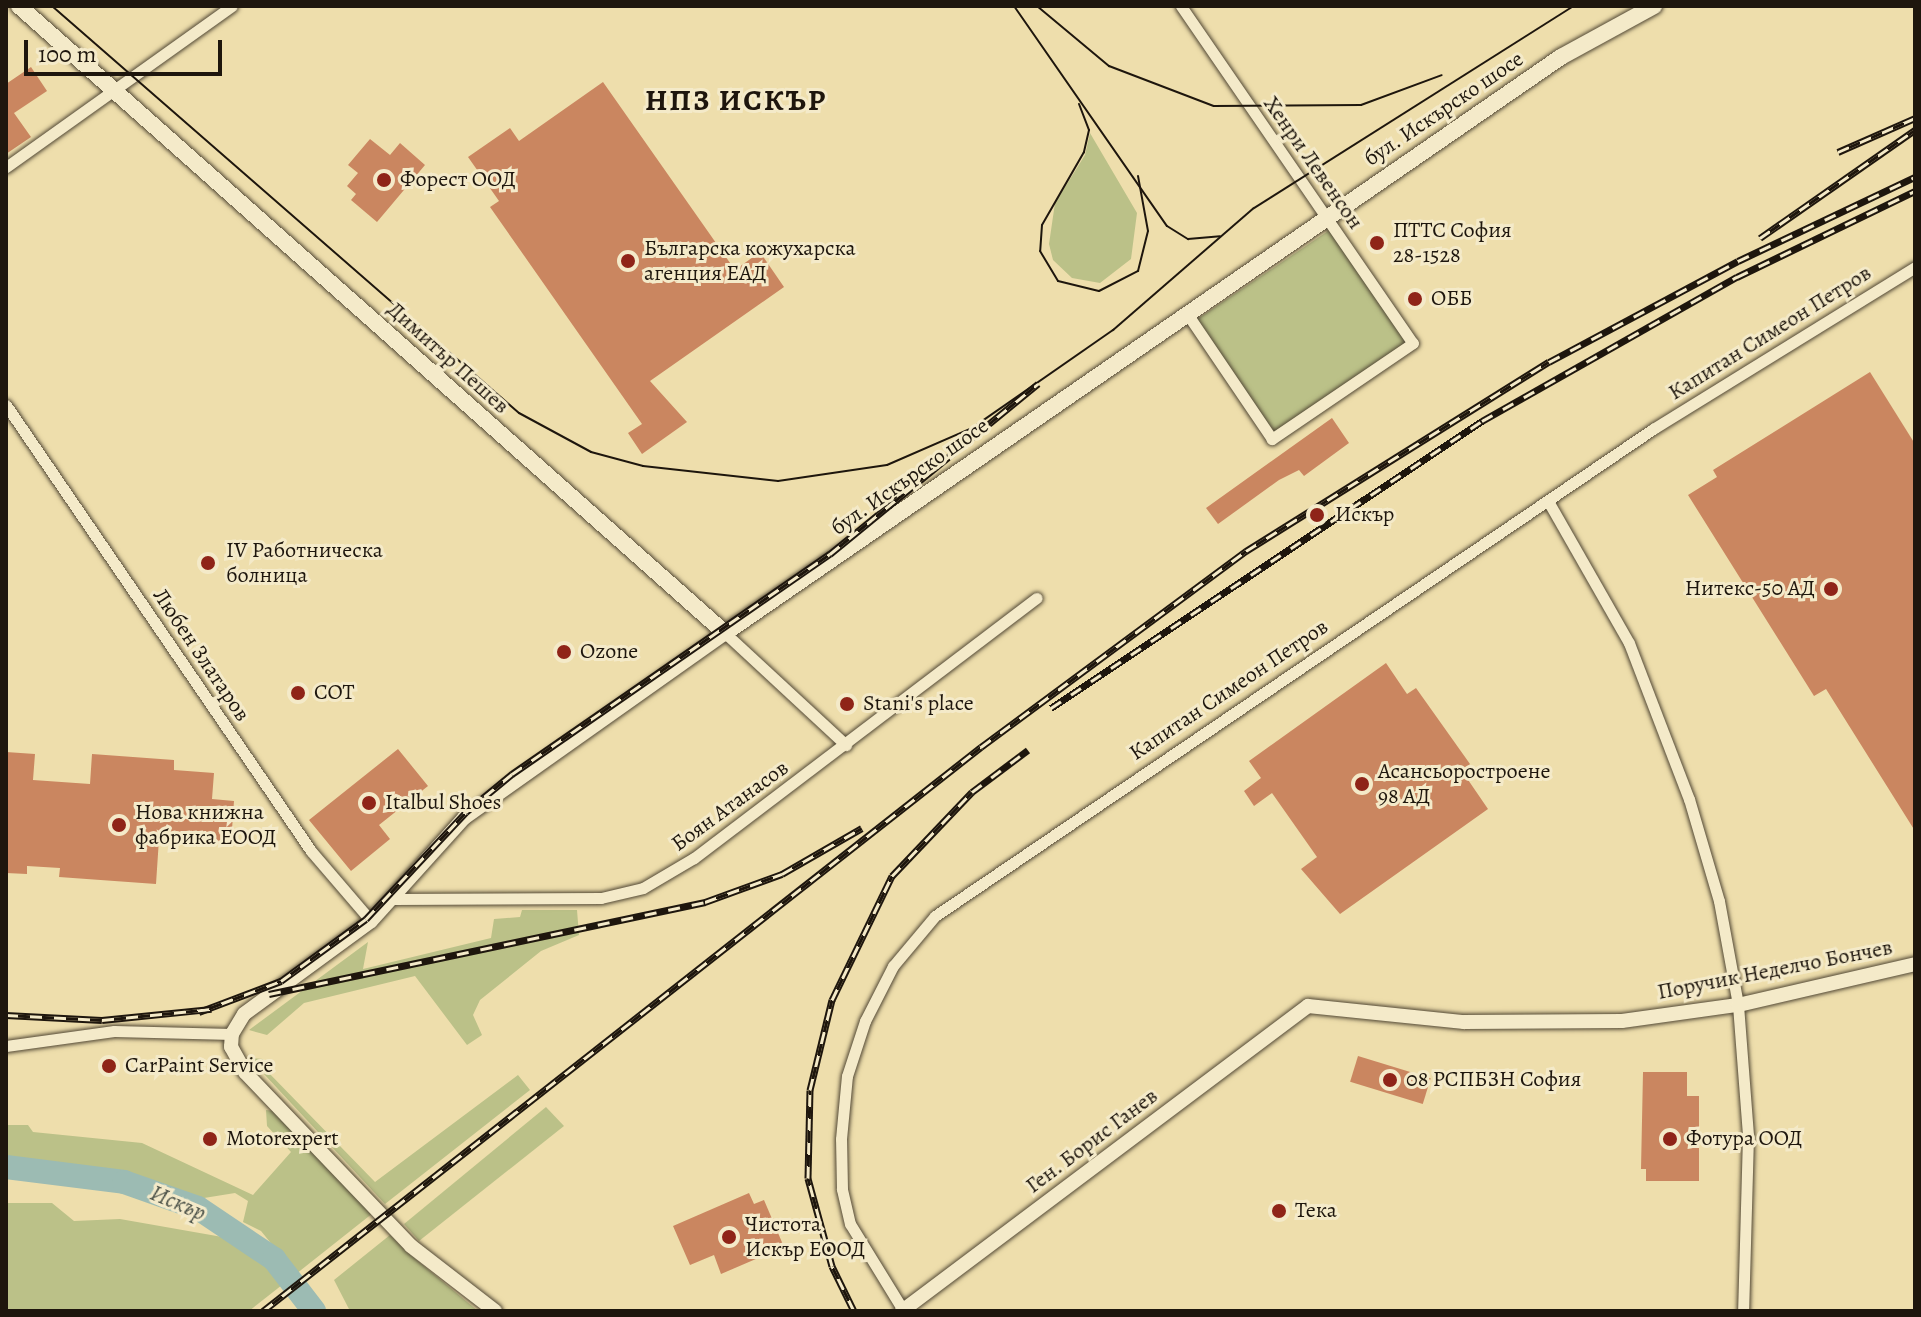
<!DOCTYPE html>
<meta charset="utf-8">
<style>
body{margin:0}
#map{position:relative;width:1921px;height:1317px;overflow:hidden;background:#eedeac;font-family:Alegreya,serif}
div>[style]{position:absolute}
.green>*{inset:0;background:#bbc188;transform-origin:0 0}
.river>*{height:24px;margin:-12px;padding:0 12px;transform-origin:12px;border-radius:12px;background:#9cbbb3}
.building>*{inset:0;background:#ca8660;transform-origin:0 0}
.roads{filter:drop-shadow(0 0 2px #524835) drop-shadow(0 0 2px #524835)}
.minor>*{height:11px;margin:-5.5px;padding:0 5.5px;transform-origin:5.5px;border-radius:5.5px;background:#f4eac9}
.tertiary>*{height:14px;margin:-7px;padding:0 7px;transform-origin:7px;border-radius:7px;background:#f4eac9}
.secondary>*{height:16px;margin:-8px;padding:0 8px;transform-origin:8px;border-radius:8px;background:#f4eac9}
.tram>*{height:2px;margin:-1px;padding:0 1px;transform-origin:1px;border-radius:1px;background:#1e160d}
.rail>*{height:7px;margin-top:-3.5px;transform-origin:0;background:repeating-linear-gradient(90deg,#f4eac9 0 12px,#1e160d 0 24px);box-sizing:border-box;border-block:2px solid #1e160d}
.dots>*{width:22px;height:22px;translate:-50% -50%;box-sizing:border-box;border:4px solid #f4eac9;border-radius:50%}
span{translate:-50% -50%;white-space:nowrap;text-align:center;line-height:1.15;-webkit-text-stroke:6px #f4eac9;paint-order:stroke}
.street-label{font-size:22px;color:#1e160d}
.poi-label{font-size:22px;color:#1e160d}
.left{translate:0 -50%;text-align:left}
.right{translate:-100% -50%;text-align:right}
.water-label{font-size:24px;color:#4a5047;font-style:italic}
.district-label{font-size:30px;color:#1e160d;font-weight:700;letter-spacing:2px}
.frame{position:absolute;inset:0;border:8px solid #1e160d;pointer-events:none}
.scale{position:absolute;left:24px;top:40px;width:198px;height:36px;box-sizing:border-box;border:4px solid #1e160d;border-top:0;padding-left:10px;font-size:24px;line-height:28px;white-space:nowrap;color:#1e160d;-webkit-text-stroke:6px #f4eac9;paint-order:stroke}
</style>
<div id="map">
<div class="green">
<i style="clip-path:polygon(1090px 133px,1137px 213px,1131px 259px,1100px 283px,1072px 278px,1053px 260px,1049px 244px,1055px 203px,1085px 155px)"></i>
<i style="left:1334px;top:227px;width:140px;height:170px;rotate:56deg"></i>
<i style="clip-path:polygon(522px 910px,577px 910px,579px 935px,541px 951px,480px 1000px,473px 1015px,482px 1035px,467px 1045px,415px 976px,304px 1003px,267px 1035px,249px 1030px,368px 942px,363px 969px,491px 938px,494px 919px,520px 917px)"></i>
<i style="clip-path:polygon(249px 1058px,263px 1059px,267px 1071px,375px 1182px,518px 1075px,530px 1090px,385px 1204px)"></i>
<i style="clip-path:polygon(546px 1107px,564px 1126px,419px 1241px,404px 1224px)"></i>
<i style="clip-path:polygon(266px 1110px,274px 1111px,373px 1213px,296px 1274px,261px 1231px,243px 1222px,248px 1201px,235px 1193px,204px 1198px,136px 1177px,6px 1158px,6px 1125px,28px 1125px,33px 1132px,142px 1143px,253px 1195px,291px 1152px,267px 1126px)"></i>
<i style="clip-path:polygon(6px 1203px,52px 1203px,74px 1221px,120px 1219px,228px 1238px,251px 1251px,282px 1285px,249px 1311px,6px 1311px)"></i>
<i style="clip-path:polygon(390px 1235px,407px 1252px,478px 1311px,350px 1311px,334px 1280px)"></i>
</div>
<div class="river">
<i style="left:6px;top:1167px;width:119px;rotate:7.2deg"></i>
<i style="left:124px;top:1182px;width:78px;rotate:19.4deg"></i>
<i style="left:198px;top:1208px;width:92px;rotate:33.9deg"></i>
<i style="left:274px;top:1259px;width:66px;rotate:52.4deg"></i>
</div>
<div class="building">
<i style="clip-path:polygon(31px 67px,47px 91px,14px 113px,31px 137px,6px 154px,6px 84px)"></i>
<i style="clip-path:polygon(603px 82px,735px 270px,760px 252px,784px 287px,650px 381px,687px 422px,642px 454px,628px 433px,642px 424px,490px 207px,499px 201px,468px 157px,510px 128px,519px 141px)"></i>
<i style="clip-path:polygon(370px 139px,390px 155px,400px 143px,425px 165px,377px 222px,351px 200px,356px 194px,347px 186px,358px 173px,348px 165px)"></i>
<i style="clip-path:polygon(1870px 372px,1915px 444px,1915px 831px,1826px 689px,1814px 696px,1688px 495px,1717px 477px,1713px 470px)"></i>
<i style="clip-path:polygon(1332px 418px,1349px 443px,1304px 476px,1299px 470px,1279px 480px,1218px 524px,1206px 508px)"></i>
<i style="clip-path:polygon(1386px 663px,1407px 694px,1416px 688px,1470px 764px,1462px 771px,1488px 809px,1340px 914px,1301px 869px,1317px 857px,1272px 793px,1254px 806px,1244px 791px,1261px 778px,1249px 761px)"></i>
<i style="clip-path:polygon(398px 749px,428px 786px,379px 825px,390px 839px,351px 871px,309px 820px)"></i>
<i style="clip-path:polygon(6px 752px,35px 754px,33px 780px,90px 784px,92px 754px,174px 760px,174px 770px,214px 773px,212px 799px,234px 801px,231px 844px,159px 839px,156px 884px,59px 877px,60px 868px,27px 866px,27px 874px,6px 873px)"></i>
<i style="left:1358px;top:1056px;width:76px;height:27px;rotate:17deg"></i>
<i style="clip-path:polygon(1643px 1072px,1687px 1072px,1687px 1096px,1699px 1096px,1699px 1181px,1646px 1181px,1646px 1169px,1641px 1169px)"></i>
<i style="clip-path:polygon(749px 1193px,754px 1204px,764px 1200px,784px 1247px,721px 1274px,714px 1255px,690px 1265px,673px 1226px)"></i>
</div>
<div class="roads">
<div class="minor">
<i style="left:1181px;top:6px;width:409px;rotate:55.5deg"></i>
<i style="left:1413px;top:343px;width:171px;rotate:145.8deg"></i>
<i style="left:1272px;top:439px;width:153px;rotate:-124.1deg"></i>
<i style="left:6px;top:167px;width:277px;rotate:-35.5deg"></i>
<i style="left:6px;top:405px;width:540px;rotate:55.63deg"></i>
<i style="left:311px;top:851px;width:92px;rotate:49.4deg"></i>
<i style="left:1548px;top:501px;width:163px;rotate:60.3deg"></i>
<i style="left:1629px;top:643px;width:167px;rotate:69deg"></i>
<i style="left:1689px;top:799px;width:106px;rotate:73.6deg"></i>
<i style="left:1719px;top:901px;width:106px;rotate:79.6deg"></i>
<i style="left:1738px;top:1005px;width:131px;rotate:85.6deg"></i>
<i style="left:1748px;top:1136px;width:175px;rotate:91.6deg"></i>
<i style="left:725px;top:633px;width:165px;rotate:42.8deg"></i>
<i style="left:393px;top:899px;width:208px;rotate:-0.3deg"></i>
<i style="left:601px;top:898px;width:43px;rotate:-13.4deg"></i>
<i style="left:643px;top:888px;width:59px;rotate:-30.5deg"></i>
<i style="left:694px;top:858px;width:430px;rotate:-37.2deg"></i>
<i style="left:6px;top:1046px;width:109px;rotate:-7.9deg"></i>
<i style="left:114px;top:1031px;width:118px;rotate:1.5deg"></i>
<i style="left:903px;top:1310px;width:101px;rotate:-121.6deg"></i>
<i style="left:850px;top:1224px;width:36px;rotate:-103deg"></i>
<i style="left:842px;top:1189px;width:50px;rotate:-91.1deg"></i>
<i style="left:841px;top:1139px;width:63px;rotate:-84.6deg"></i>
<i style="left:847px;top:1076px;width:58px;rotate:-71.9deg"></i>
<i style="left:865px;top:1021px;width:62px;rotate:-63deg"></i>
<i style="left:893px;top:966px;width:65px;rotate:-50deg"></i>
<i style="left:935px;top:916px;width:868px;rotate:-34.15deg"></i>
<i style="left:1653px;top:429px;width:308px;rotate:-31.7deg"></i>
</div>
<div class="tertiary">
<i style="left:495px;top:1311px;width:106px;rotate:-142.3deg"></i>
<i style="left:411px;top:1246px;width:240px;rotate:-133.7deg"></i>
<i style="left:245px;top:1072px;width:29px;rotate:-119deg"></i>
<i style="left:231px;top:1047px;width:13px;rotate:-86deg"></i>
<i style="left:232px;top:1034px;width:23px;rotate:-59deg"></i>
<i style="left:244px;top:1014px;width:157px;rotate:-36.2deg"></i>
<i style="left:371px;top:921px;width:139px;rotate:-47.9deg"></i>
<i style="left:464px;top:818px;width:320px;rotate:-35.3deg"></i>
<i style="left:902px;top:1311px;width:508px;rotate:-36.92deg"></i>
<i style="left:1308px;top:1006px;width:157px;rotate:5.9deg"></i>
<i style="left:1464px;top:1022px;width:158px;rotate:-0.4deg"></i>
<i style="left:1622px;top:1021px;width:117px;rotate:-7.9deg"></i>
<i style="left:1738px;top:1005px;width:182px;rotate:-13deg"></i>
</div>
<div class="secondary">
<i style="left:19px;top:6px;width:944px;rotate:41.61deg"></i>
<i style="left:725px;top:633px;width:1015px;rotate:-34.57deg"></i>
<i style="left:1561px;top:57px;width:106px;rotate:-28.7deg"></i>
</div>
</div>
<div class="tram">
<i style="left:52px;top:6px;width:619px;rotate:41.07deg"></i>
<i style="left:519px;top:413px;width:82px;rotate:28.4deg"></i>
<i style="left:591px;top:452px;width:54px;rotate:15.1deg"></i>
<i style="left:643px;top:466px;width:136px;rotate:6.3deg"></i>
<i style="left:778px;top:481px;width:110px;rotate:-8.4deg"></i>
<i style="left:887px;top:465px;width:93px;rotate:-23.5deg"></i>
<i style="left:972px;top:428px;width:172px;rotate:-34.8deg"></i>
<i style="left:1113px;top:330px;width:186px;rotate:-40.9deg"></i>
<i style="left:1254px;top:208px;width:378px;rotate:-32.3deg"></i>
<i style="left:1014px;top:6px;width:268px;rotate:55.2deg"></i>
<i style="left:1167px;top:226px;width:25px;rotate:32deg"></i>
<i style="left:1188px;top:239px;width:32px;rotate:-5deg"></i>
<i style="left:1037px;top:6px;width:94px;rotate:39.8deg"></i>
<i style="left:1109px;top:66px;width:112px;rotate:20.9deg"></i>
<i style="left:1214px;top:106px;width:147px;rotate:-0.4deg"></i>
<i style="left:1361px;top:105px;width:86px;rotate:-20.3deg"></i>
<i style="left:1079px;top:104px;width:28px;rotate:69deg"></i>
<i style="left:1089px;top:130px;width:23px;rotate:103deg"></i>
<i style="left:1084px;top:152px;width:84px;rotate:119.9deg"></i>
<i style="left:1042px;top:225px;width:26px;rotate:94deg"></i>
<i style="left:1040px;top:251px;width:35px;rotate:59deg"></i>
<i style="left:1058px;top:281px;width:42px;rotate:13.7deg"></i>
<i style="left:1099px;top:291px;width:44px;rotate:-27.1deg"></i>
<i style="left:1138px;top:271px;width:41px;rotate:-76deg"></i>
<i style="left:1148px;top:231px;width:56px;rotate:-100.3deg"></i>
</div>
<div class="rail">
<i style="left:1838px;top:152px;width:84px;rotate:-23.8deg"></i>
<i style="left:1760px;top:238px;width:189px;rotate:-34.9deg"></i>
<i style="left:1051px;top:708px;width:518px;rotate:-33.66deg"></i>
<i style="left:1482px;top:421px;width:293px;rotate:-29.5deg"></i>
<i style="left:1737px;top:277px;width:198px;rotate:-25.8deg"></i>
<i style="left:269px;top:994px;width:446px;rotate:-11.9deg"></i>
<i style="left:705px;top:902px;width:82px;rotate:-20deg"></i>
<i style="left:782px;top:874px;width:92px;rotate:-29.9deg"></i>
<i style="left:199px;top:1012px;width:88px;rotate:-20.7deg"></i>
<i style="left:281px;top:981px;width:105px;rotate:-36.1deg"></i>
<i style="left:366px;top:919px;width:146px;rotate:-46.9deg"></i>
<i style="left:466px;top:812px;width:60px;rotate:-39.6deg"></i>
<i style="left:512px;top:774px;width:387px;rotate:-34.7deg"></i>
<i style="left:830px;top:554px;width:269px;rotate:-39.3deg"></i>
<i style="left:6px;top:1015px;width:96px;rotate:3deg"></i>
<i style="left:102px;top:1020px;width:110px;rotate:-5.8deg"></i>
<i style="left:263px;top:1311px;width:913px;rotate:-38.15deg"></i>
<i style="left:981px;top:747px;width:330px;rotate:-36.5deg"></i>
<i style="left:1246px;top:551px;width:357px;rotate:-32deg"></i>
<i style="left:1549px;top:362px;width:214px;rotate:-28.1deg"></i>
<i style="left:1738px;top:261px;width:196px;rotate:-25.4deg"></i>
<i style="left:854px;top:1311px;width:50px;rotate:-116.1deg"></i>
<i style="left:832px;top:1266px;width:91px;rotate:-105.3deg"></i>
<i style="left:808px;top:1178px;width:88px;rotate:-88.7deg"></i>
<i style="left:810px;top:1090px;width:93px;rotate:-76.3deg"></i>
<i style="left:832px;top:1000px;width:138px;rotate:-64.2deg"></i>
<i style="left:892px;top:876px;width:116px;rotate:-46.4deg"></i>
<i style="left:972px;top:792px;width:70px;rotate:-36.9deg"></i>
</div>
<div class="dots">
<i style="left:384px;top:180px;background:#8f2418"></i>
<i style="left:1377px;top:243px;background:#8f2418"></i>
<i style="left:628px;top:261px;background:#8f2418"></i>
<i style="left:1415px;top:299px;background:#8f2418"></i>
<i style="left:1317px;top:515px;background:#8f2418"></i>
<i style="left:208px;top:563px;background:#8f2418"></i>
<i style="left:1831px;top:589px;background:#8f2418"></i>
<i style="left:564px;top:652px;background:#8f2418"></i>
<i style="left:298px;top:693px;background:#8f2418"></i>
<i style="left:847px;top:704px;background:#8f2418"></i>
<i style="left:1362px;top:784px;background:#8f2418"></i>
<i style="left:369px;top:803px;background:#8f2418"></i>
<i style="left:119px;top:825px;background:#8f2418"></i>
<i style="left:109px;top:1066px;background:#8f2418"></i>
<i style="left:1390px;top:1080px;background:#8f2418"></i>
<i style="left:210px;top:1139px;background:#8f2418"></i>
<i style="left:1670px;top:1139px;background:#8f2418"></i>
<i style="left:1279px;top:1211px;background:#8f2418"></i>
<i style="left:729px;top:1237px;background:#8f2418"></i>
</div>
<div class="street-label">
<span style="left:1444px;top:109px;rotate:-34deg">бул. Искърско шосе</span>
<span style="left:1313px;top:163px;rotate:55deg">Хенри Левенсон</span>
<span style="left:1770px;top:333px;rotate:-32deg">Капитан Симеон Петров</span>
<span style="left:448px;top:358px;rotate:42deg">Димитър Пешев</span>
<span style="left:910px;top:477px;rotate:-35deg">бул. Искърско шосе</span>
<span style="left:201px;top:655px;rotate:56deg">Любен Златаров</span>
<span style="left:1229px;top:690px;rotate:-34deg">Капитан Симеон Петров</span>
<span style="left:730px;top:806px;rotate:-36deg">Боян Атанасов</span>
<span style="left:1775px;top:970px;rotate:-11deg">Поручик Неделчо Бончев</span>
<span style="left:1092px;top:1141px;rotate:-37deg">Ген. Борис Ганев</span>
</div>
<div class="poi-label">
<span class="left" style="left:400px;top:180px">Форест ООД</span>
<span class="left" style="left:1393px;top:243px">ПТТС София<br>28-1528</span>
<span class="left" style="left:644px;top:261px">Българска кожухарска<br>агенция ЕАД</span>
<span class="left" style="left:1431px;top:299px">ОББ</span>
<span class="left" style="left:1335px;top:515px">Искър</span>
<span class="left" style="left:226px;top:563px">IV Работническа<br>болница</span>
<span class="right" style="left:1815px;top:589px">Нитекс-50 АД</span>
<span class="left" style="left:580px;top:652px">Ozone</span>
<span class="left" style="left:314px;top:693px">СОТ</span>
<span class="left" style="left:863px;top:704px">Stani's place</span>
<span class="left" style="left:1378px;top:784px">Асансьоростроене<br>98 АД</span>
<span class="left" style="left:385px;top:803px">Italbul Shoes</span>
<span class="left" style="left:135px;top:825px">Нова книжна<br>фабрика ЕООД</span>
<span class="left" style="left:125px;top:1066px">CarPaint Service</span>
<span class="left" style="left:1406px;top:1080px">08 РСПБЗН София</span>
<span class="left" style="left:226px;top:1139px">Motorexpert</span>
<span class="left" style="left:1686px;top:1139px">Фотура ООД</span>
<span class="left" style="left:1295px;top:1211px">Тека</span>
<span class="left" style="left:745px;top:1237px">Чистота<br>Искър ЕООД</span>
</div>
<div class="water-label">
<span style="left:178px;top:1203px;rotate:23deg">Искър</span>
</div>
<div class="district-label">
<span style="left:736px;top:100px">НПЗ ИСКЪР</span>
</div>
<div class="frame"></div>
<div class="scale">100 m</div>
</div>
